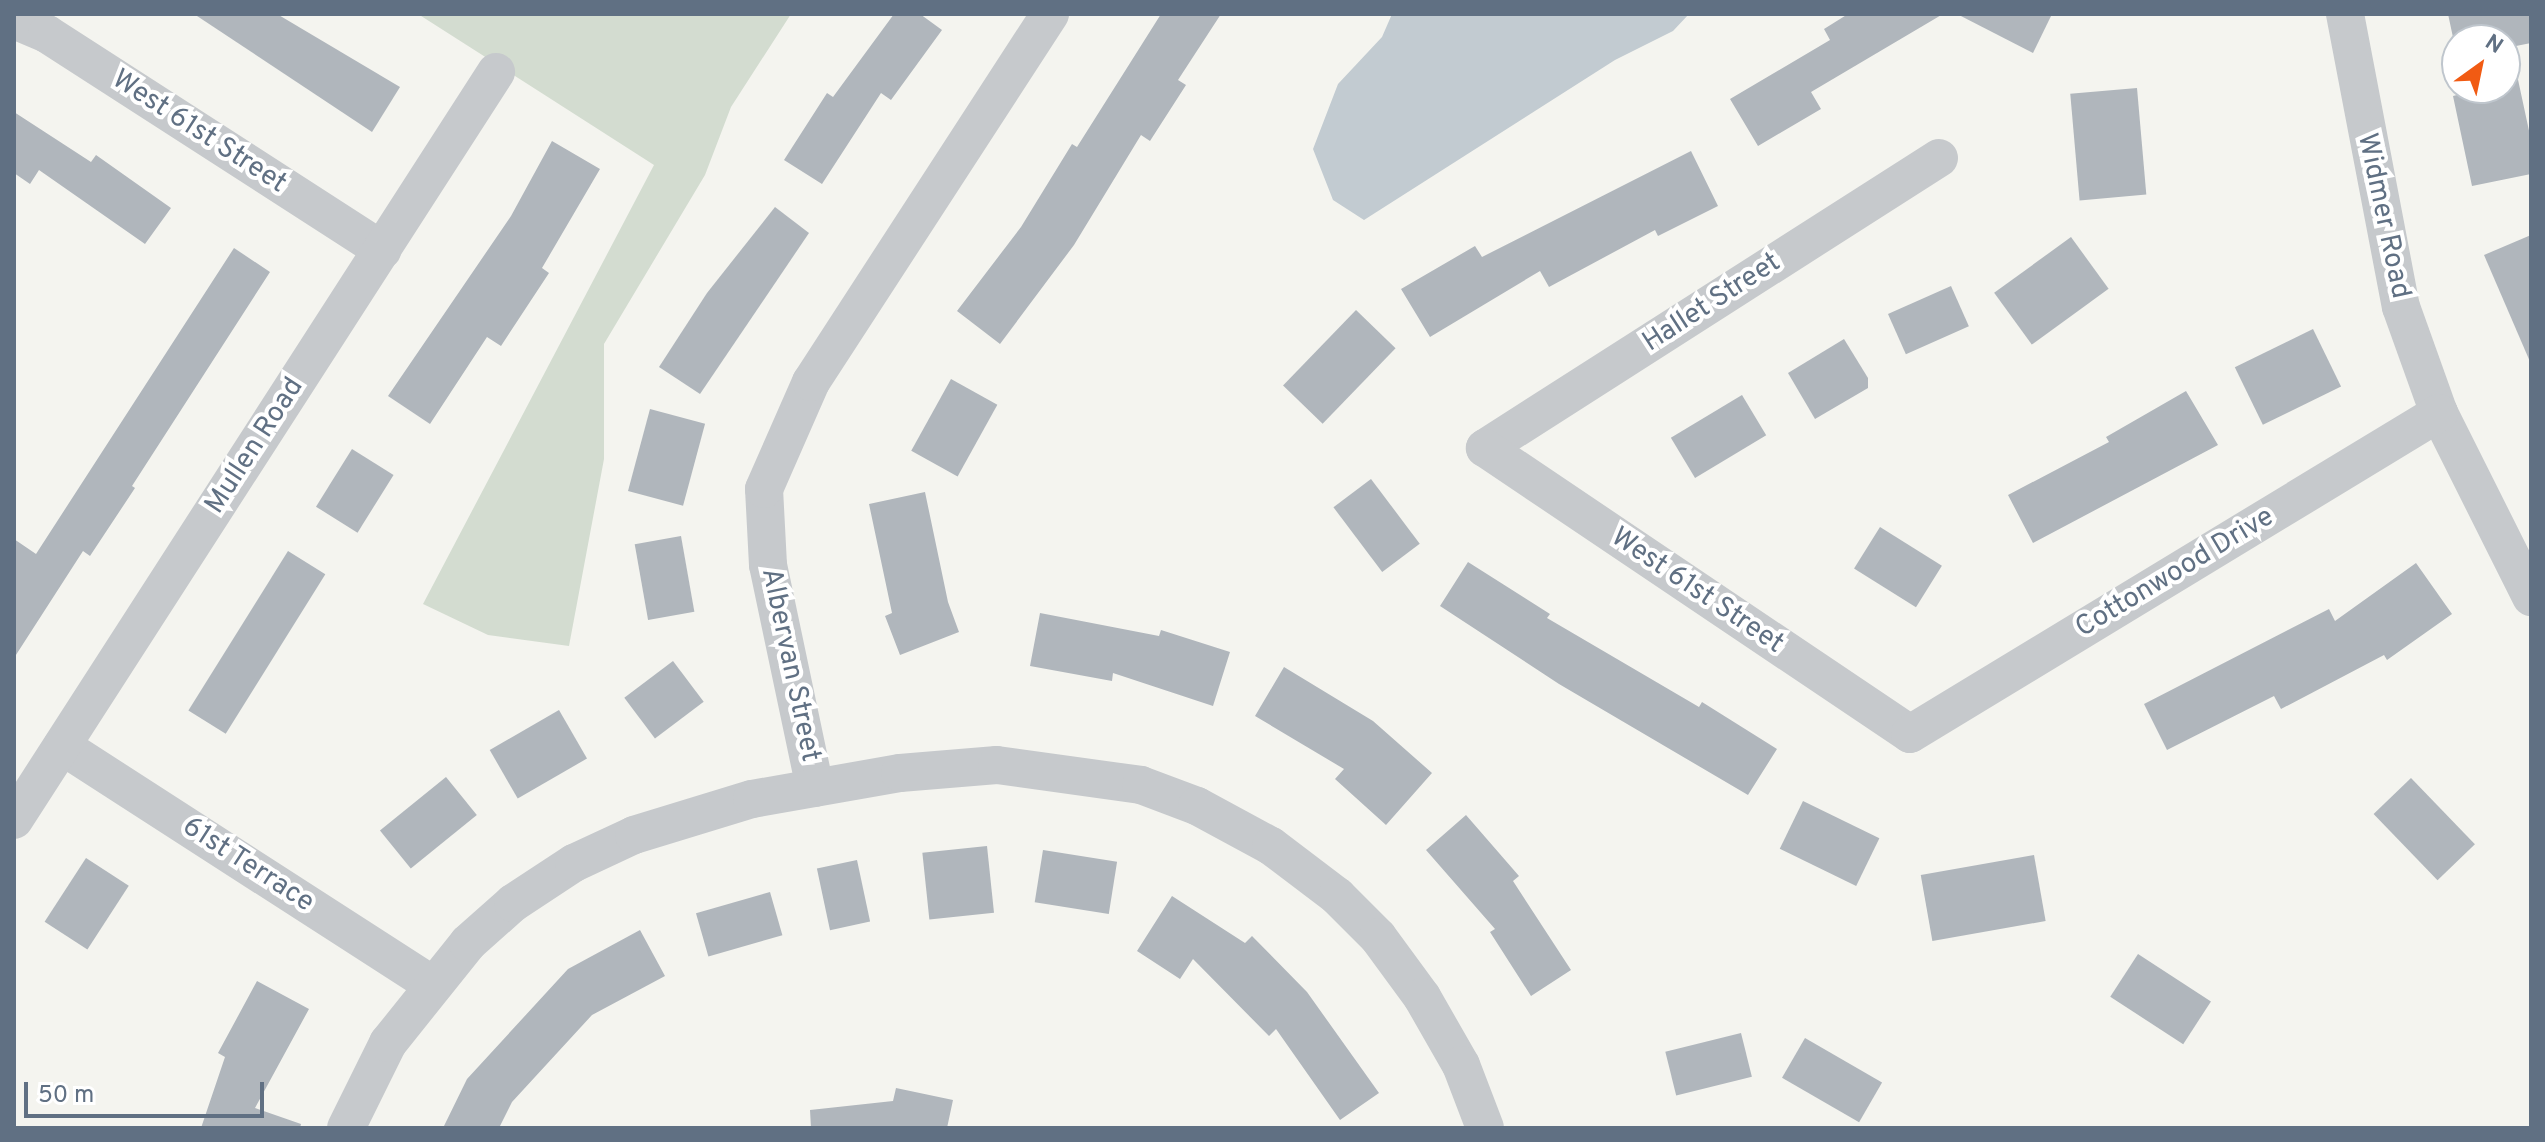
<!DOCTYPE html>
<style>
body{margin:0}
#map{position:relative;width:2545px;height:1142px;overflow:hidden;background:#f4f4ef;font-family:Overpass,sans-serif}
div>[style]{position:absolute}
.green>*{inset:0;background:#d3dcd0}
.water>*{inset:0;background:#c2cbd1}
.building>*{inset:0;background:#b0b6bc;transform-origin:0 0}
.street>*{height:38px;margin:-19px;padding:0 19px;transform-origin:19px;border-radius:19px;background:#c6c9cc}
span{translate:-50% -50%;white-space:nowrap;text-align:center;line-height:1.15;-webkit-text-stroke:8px #fff;paint-order:stroke}
.street-label{font-size:28px;color:#607083}
.frame{position:absolute;inset:0;border:16px solid #607083;pointer-events:none}
.north{position:absolute;left:2441px;top:24px;width:80px;height:80px;box-sizing:border-box;background:#fff;border:2px solid #bfc6cd;border-radius:50%;rotate:33deg;font-size:22px;font-weight:700;line-height:32px;text-align:center;color:#607083}
.north::after{content:'';display:block;margin:auto;width:28px;height:36px;background:#f15b13;clip-path:polygon(50% 0,100% 100%,50% 72%,0 100%)}
.scale{position:absolute;left:24px;top:1082px;width:240px;height:36px;box-sizing:border-box;border:4px solid #607083;border-top:0;padding-left:10px;font-size:24px;line-height:28px;white-space:nowrap;color:#607083;-webkit-text-stroke:6px #fff;paint-order:stroke}
</style>
<div id="map">
<div class="green">
<i style="clip-path:polygon(418px 14px,791px 14px,731px 107px,705px 175px,604px 344px,604px 459px,569px 646px,488px 635px,423px 604px,654px 165px)"></i>
</div>
<div class="water">
<i style="clip-path:polygon(1392px 14px,1689px 14px,1673px 31px,1615px 60px,1364px 220px,1333px 200px,1313px 149px,1338px 84px,1382px 37px)"></i>
</div>
<div class="building">
<i style="clip-path:polygon(194px 14px,277px 14px,400px 87px,372px 132px)"></i>
<i style="clip-path:polygon(894px 14px,920px 14px,942px 30px,891px 100px,881px 93px,822px 184px,784px 160px,827px 93px,833px 97px)"></i>
<i style="clip-path:polygon(1161px 14px,1221px 14px,1178px 80px,1186px 85px,1150px 141px,1141px 135px,1074px 245px,1000px 344px,957px 311px,1021px 227px,1072px 144px,1077px 147px)"></i>
<i style="clip-path:polygon(1848px 14px,1943px 14px,1811px 92px,1821px 109px,1758px 146px,1730px 99px,1830px 40px,1824px 29px)"></i>
<i style="clip-path:polygon(1957px 14px,2052px 14px,2033px 53px)"></i>
<i style="clip-path:polygon(2448px 14px,2531px 14px,2531px 43px,2511px 47px,2531px 140px,2531px 174px,2472px 186px,2453px 96px,2465px 93px,2464px 88px,2505px 88px,2505px 40px,2457px 40px,2457px 56px)"></i>
<i style="left:2137px;top:88px;width:107px;height:67px;rotate:85deg"></i>
<i style="clip-path:polygon(14px 112px,91px 162px,96px 155px,171px 208px,145px 244px,39px 170px,30px 184px,14px 173px)"></i>
<i style="clip-path:polygon(552px 141px,600px 169px,542px 268px,549px 273px,501px 346px,487px 337px,430px 424px,388px 396px,511px 216px)"></i>
<i style="clip-path:polygon(1691px 151px,1718px 206px,1658px 236px,1655px 230px,1549px 287px,1540px 271px,1430px 337px,1401px 289px,1475px 246px,1482px 257px)"></i>
<i style="clip-path:polygon(775px 207px,809px 233px,700px 394px,659px 367px,707px 293px)"></i>
<i style="clip-path:polygon(2531px 235px,2531px 364px,2484px 255px)"></i>
<i style="left:2071px;top:237px;width:64px;height:95px;rotate:54deg"></i>
<i style="clip-path:polygon(234px 248px,270px 272px,132px 486px,135px 488px,90px 556px,83px 551px,14px 658px,14px 539px,36px 554px)"></i>
<i style="left:1951px;top:286px;width:44px;height:69px;rotate:66deg"></i>
<i style="left:1356px;top:310px;width:55px;height:105px;rotate:44deg"></i>
<i style="left:2313px;top:329px;width:64px;height:87px;rotate:64deg"></i>
<i style="clip-path:polygon(1844px 339px,1868px 378px,1868px 388px,1815px 419px,1788px 373px)"></i>
<i style="left:951px;top:379px;width:53px;height:82px;rotate:29deg"></i>
<i style="clip-path:polygon(2186px 391px,2218px 445px,2033px 543px,2008px 495px,2109px 442px,2106px 437px)"></i>
<i style="left:1742px;top:395px;width:47px;height:83px;rotate:59deg"></i>
<i style="left:650px;top:409px;width:57px;height:85px;rotate:15deg"></i>
<i style="left:352px;top:449px;width:49px;height:68px;rotate:32deg"></i>
<i style="left:1371px;top:479px;width:81px;height:47px;rotate:53deg"></i>
<i style="clip-path:polygon(925px 492px,948px 602px,959px 632px,900px 655px,885px 616px,892px 613px,869px 504px)"></i>
<i style="left:1880px;top:527px;width:73px;height:49px;rotate:32deg"></i>
<i style="left:681px;top:536px;width:77px;height:47px;rotate:80deg"></i>
<i style="left:288px;top:551px;width:44px;height:188px;rotate:32deg"></i>
<i style="clip-path:polygon(1468px 562px,1550px 614px,1547px 618px,1699px 707px,1702px 702px,1777px 749px,1748px 795px,1559px 684px,1440px 606px)"></i>
<i style="clip-path:polygon(2416px 563px,2452px 614px,2387px 660px,2384px 655px,2281px 709px,2274px 696px,2167px 750px,2144px 704px,2329px 609px,2335px 621px)"></i>
<i style="clip-path:polygon(1040px 613px,1159px 636px,1161px 630px,1230px 652px,1213px 706px,1113px 673px,1112px 681px,1030px 666px)"></i>
<i style="left:673px;top:661px;width:51px;height:61px;rotate:53deg"></i>
<i style="clip-path:polygon(1284px 667px,1373px 721px,1432px 773px,1386px 825px,1335px 779px,1344px 769px,1255px 716px)"></i>
<i style="left:559px;top:710px;width:56px;height:80px;rotate:60deg"></i>
<i style="left:446px;top:777px;width:49px;height:85px;rotate:51deg"></i>
<i style="left:2411px;top:778px;width:92px;height:52px;rotate:46deg"></i>
<i style="left:1803px;top:801px;width:85px;height:53px;rotate:26deg"></i>
<i style="clip-path:polygon(1466px 815px,1519px 876px,1513px 881px,1571px 970px,1531px 996px,1490px 932px,1495px 929px,1426px 850px)"></i>
<i style="left:987px;top:846px;width:67px;height:65px;rotate:84deg"></i>
<i style="left:1043px;top:850px;width:75px;height:53px;rotate:9deg"></i>
<i style="left:2034px;top:855px;width:67px;height:115px;rotate:80deg"></i>
<i style="left:86px;top:858px;width:51px;height:76px;rotate:33deg"></i>
<i style="left:857px;top:860px;width:63px;height:41px;rotate:78deg"></i>
<i style="left:770px;top:892px;width:45px;height:77px;rotate:74deg"></i>
<i style="clip-path:polygon(1172px 896px,1245px 943px,1252px 936px,1307px 992px,1379px 1093px,1340px 1120px,1276px 1029px,1269px 1036px,1193px 959px,1180px 979px,1137px 951px)"></i>
<i style="clip-path:polygon(640px 930px,665px 976px,592px 1015px,512px 1102px,499px 1128px,443px 1128px,467px 1079px,568px 969px)"></i>
<i style="left:2138px;top:954px;width:87px;height:51px;rotate:33deg"></i>
<i style="clip-path:polygon(257px 981px,309px 1009px,255px 1108px,301px 1124px,300px 1128px,201px 1128px,225px 1057px,218px 1053px)"></i>
<i style="left:1741px;top:1033px;width:45px;height:78px;rotate:76deg"></i>
<i style="left:1805px;top:1038px;width:89px;height:46px;rotate:30deg"></i>
<i style="clip-path:polygon(896px 1088px,953px 1100px,947px 1128px,811px 1128px,810px 1110px,893px 1101px)"></i>
</div>
<div class="street">
<i style="left:2345px;top:14px;width:298px;rotate:79.2deg"></i>
<i style="left:2401px;top:307px;width:113px;rotate:70.3deg"></i>
<i style="left:2439px;top:413px;width:206px;rotate:63.4deg"></i>
<i style="left:14px;top:20px;width:36px;rotate:23deg"></i>
<i style="left:47px;top:34px;width:399px;rotate:32.8deg"></i>
<i style="left:1939px;top:158px;width:539px;rotate:147.43deg"></i>
<i style="left:1485px;top:448px;width:512px;rotate:33.94deg"></i>
<i style="left:1910px;top:734px;width:619px;rotate:-31.25deg"></i>
<i style="left:62px;top:746px;width:441px;rotate:32.8deg"></i>
<i style="left:815px;top:788px;width:228px;rotate:-101.9deg"></i>
<i style="left:768px;top:565px;width:76px;rotate:-93deg"></i>
<i style="left:764px;top:489px;width:117px;rotate:-66.3deg"></i>
<i style="left:811px;top:382px;width:439px;rotate:-57deg"></i>
<i style="left:14px;top:820px;width:890px;rotate:-57.2deg"></i>
<i style="left:346px;top:1128px;width:95px;rotate:-63.7deg"></i>
<i style="left:388px;top:1043px;width:128px;rotate:-51.3deg"></i>
<i style="left:468px;top:943px;width:60px;rotate:-41.6deg"></i>
<i style="left:513px;top:903px;width:73px;rotate:-33.3deg"></i>
<i style="left:574px;top:863px;width:66px;rotate:-25deg"></i>
<i style="left:634px;top:835px;width:123px;rotate:-17deg"></i>
<i style="left:752px;top:799px;width:150px;rotate:-10deg"></i>
<i style="left:900px;top:773px;width:97px;rotate:-4.7deg"></i>
<i style="left:997px;top:765px;width:145px;rotate:7.9deg"></i>
<i style="left:1141px;top:785px;width:60px;rotate:20.6deg"></i>
<i style="left:1197px;top:806px;width:84px;rotate:28.4deg"></i>
<i style="left:1271px;top:846px;width:83px;rotate:37.1deg"></i>
<i style="left:1337px;top:896px;width:58px;rotate:45deg"></i>
<i style="left:1378px;top:937px;width:74px;rotate:53.7deg"></i>
<i style="left:1422px;top:997px;width:78px;rotate:60.2deg"></i>
<i style="left:1461px;top:1065px;width:67px;rotate:69.1deg"></i>
</div>
<div class="street-label">
<span style="left:199px;top:132px;rotate:33deg">West 61st Street</span>
<span style="left:2383px;top:216px;rotate:78deg">Widmer Road</span>
<span style="left:1712px;top:303px;rotate:-33deg">Hallet Street</span>
<span style="left:255px;top:446px;rotate:-57deg">Mullen Road</span>
<span style="left:2175px;top:573px;rotate:-31deg">Cottonwood Drive</span>
<span style="left:1697px;top:591px;rotate:34deg">West 61st Street</span>
<span style="left:790px;top:665px;rotate:78deg">Albervan Street</span>
<span style="left:248px;top:865px;rotate:33deg">61st Terrace</span>
</div>
<div class="frame"></div>
<div class="north">N</div>
<div class="scale">50 m</div>
</div>
